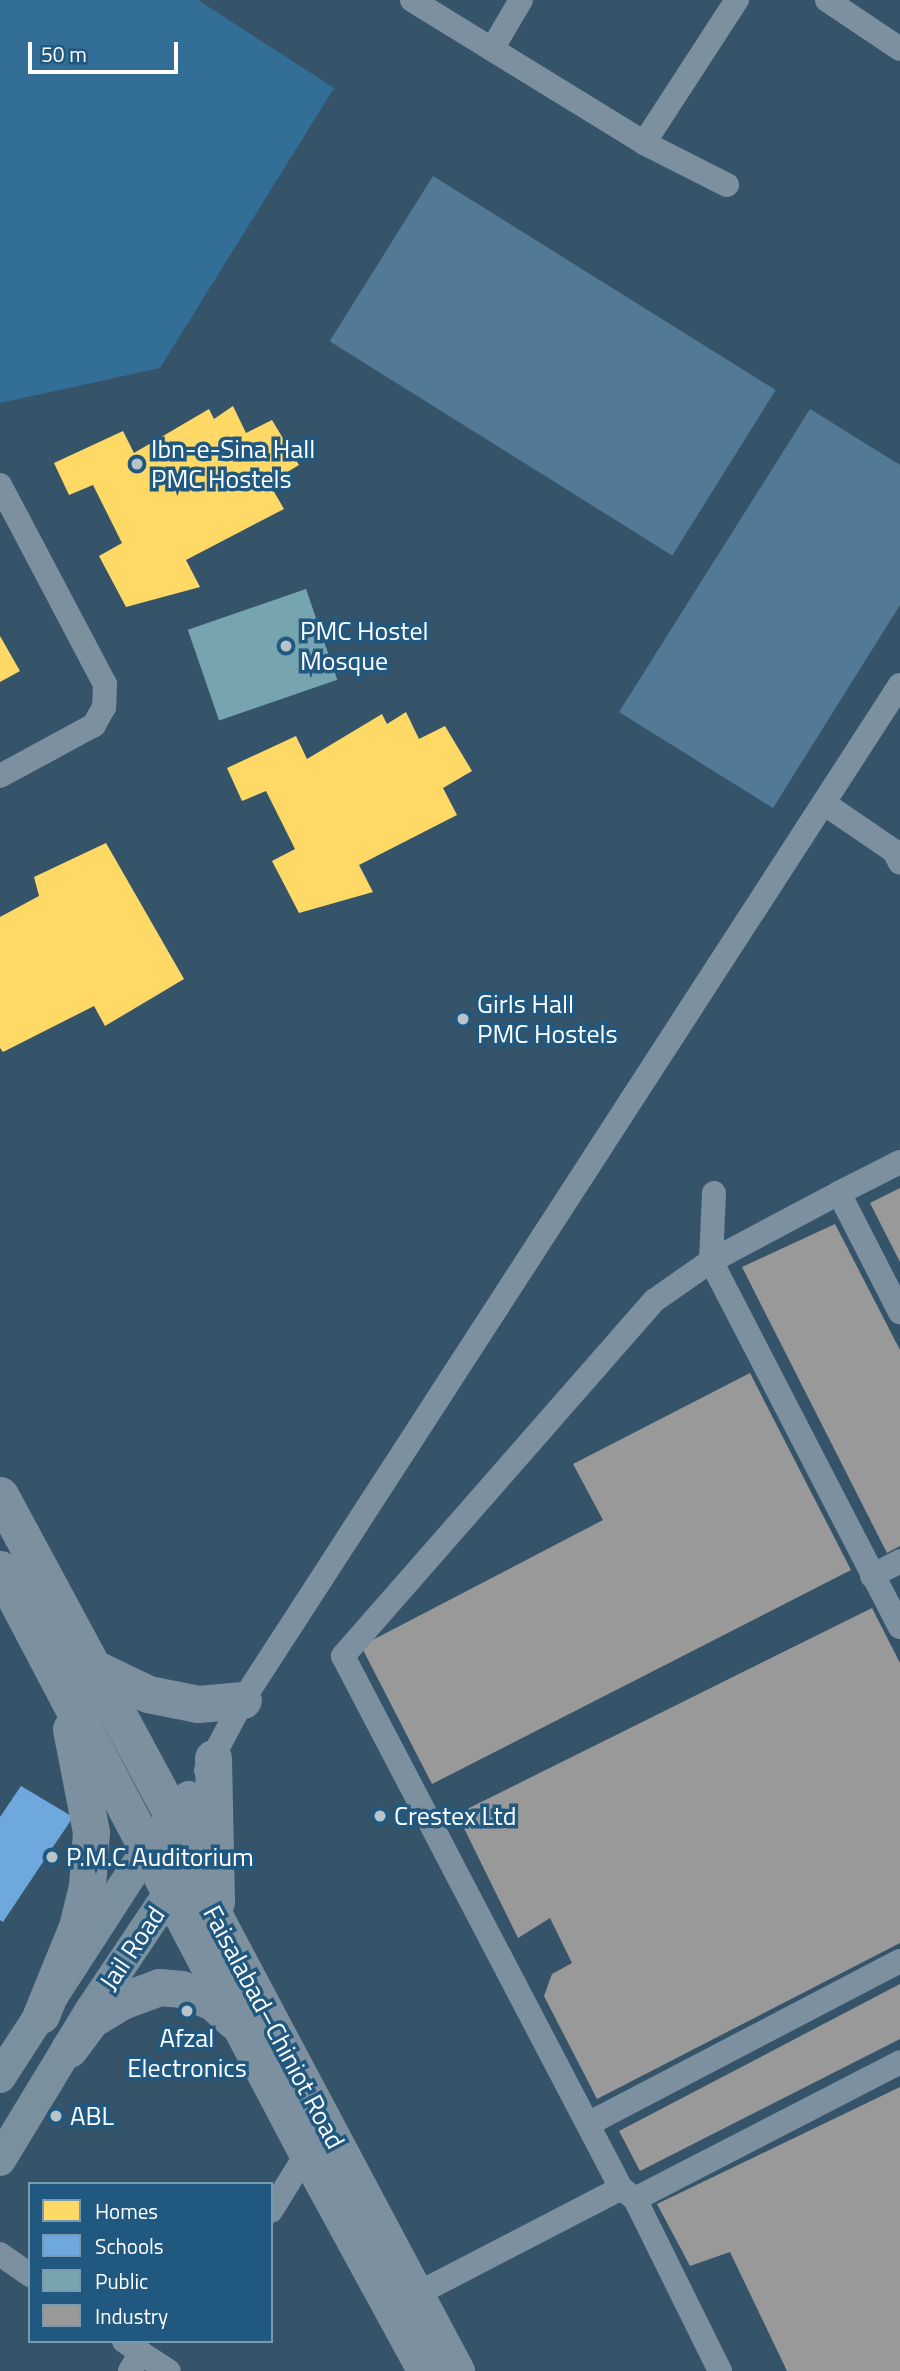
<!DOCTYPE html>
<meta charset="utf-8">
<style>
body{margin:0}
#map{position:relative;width:900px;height:2371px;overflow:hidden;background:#365469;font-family:"Titillium Web",sans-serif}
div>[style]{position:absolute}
.green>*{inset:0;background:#336e97}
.water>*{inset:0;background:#527a96;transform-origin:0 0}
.homes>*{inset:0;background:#ffd966}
.schools>*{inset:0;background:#6fa8dc}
.public>*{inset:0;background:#76a5af;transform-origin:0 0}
.industry>*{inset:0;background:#999}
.minor>*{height:24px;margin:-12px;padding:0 12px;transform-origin:12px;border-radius:12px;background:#7c90a0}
.major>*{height:32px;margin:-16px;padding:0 16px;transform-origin:16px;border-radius:16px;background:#7a909e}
.highway>*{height:37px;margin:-18.5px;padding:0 18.5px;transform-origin:18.5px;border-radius:18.5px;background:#7d90a0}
.dots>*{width:19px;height:19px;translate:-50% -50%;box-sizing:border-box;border:4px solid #20587f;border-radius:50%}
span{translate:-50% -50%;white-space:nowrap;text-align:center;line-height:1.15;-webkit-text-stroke:7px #20587f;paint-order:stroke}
.poi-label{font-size:26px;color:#fff}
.left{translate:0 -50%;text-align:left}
.street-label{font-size:26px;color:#fff}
.legend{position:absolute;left:28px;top:2182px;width:245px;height:161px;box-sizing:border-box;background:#20587f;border:2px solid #799bb2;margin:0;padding:9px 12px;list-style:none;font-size:21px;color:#fff}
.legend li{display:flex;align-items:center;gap:14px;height:35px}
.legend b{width:35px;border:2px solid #799bb2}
.scale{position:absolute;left:28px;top:42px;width:150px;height:32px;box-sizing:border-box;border:4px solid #fff;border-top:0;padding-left:9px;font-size:21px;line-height:24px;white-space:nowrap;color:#fff;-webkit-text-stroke:5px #20587f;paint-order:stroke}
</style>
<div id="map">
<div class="green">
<i style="clip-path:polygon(0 0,198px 0,334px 88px,160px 368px,0 403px)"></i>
</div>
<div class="water">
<i style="left:433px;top:176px;width:404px;height:195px;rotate:32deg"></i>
<i style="clip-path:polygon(810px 409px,900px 465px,900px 605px,773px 808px,619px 712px)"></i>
</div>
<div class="homes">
<i style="clip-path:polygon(233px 406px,246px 433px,272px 420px,299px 465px,269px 483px,284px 509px,186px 560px,200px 587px,126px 607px,99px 556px,122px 543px,93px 485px,69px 495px,54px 463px,123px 431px,134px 453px,209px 409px,214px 419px)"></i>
<i style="clip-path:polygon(0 636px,20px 671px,0 682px)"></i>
<i style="clip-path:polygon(406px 712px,419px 739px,445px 726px,472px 771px,443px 788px,457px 815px,359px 865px,373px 892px,299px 913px,272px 861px,295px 849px,266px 791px,242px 801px,227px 768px,296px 736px,307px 759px,382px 714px,387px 724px)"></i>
<i style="clip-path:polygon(106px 843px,184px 979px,105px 1026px,94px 1006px,3px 1052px,0 1048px,0 917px,39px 896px,34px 877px)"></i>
</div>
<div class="schools">
<i style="clip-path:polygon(21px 1786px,73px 1817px,3px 1922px,0 1920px,0 1817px)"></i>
</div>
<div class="public">
<i style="left:306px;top:589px;width:96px;height:125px;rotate:71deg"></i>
</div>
<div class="industry">
<i style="clip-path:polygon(900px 1188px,900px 1262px,870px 1203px)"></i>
<i style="clip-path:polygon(835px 1224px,900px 1350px,900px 1546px,887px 1553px,742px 1267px)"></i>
<i style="clip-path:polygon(750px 1373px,851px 1570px,432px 1784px,361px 1646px,603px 1520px,573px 1464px)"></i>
<i style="clip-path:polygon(872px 1608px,900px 1663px,900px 1943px,597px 2099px,544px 1996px,552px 1974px,572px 1963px,550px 1918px,518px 1938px,457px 1814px)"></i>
<i style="clip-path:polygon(900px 1984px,900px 2039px,640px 2171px,619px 2131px)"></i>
<i style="clip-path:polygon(900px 2087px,900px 2371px,787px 2371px,730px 2252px,690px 2266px,657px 2204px)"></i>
</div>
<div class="minor">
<i style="left:412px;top:0;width:273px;rotate:31.6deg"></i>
<i style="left:644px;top:143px;width:171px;rotate:-57deg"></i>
<i style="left:827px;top:0;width:88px;rotate:33.9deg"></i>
<i style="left:492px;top:49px;width:57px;rotate:-59.4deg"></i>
<i style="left:644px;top:143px;width:93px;rotate:26.8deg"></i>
<i style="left:0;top:485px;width:225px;rotate:62.2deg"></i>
<i style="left:105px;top:684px;width:23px;rotate:92deg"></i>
<i style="left:104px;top:707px;width:21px;rotate:119deg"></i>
<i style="left:94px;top:725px;width:107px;rotate:151.5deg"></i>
<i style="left:825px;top:804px;width:83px;rotate:34.3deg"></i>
<i style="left:894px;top:851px;width:13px;rotate:63deg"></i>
<i style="left:900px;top:1162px;width:68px;rotate:153.1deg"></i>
<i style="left:839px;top:1193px;width:134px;rotate:62.9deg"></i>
<i style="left:839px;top:1193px;width:145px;rotate:152deg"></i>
<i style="left:711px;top:1261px;width:412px;rotate:62.7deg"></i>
<i style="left:872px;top:1576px;width:32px;rotate:-28deg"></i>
<i style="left:206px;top:1770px;width:79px;rotate:-62.1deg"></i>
<i style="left:243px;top:1700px;width:1209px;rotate:-57.09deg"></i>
<i style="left:588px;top:2124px;width:352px;rotate:-27.6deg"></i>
<i style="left:621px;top:2188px;width:18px;rotate:38deg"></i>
<i style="left:635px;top:2199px;width:298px;rotate:-27.3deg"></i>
<i style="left:635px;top:2199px;width:192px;rotate:63.7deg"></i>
<i style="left:271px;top:2211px;width:68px;rotate:-58.2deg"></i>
<i style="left:0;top:2254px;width:37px;rotate:35deg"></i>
<i style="left:415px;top:2295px;width:232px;rotate:-27.4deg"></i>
<i style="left:621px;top:2188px;width:600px;rotate:-117.59deg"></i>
<i style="left:343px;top:1656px;width:473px;rotate:-48.8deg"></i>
<i style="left:655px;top:1300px;width:68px;rotate:-34.9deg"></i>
<i style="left:711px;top:1261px;width:68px;rotate:-87.5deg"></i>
<i style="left:124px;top:2341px;width:21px;rotate:35deg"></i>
<i style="left:130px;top:2371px;width:21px;rotate:-59deg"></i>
<i style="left:141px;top:2353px;width:33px;rotate:33deg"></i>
</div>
<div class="major">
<i style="left:0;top:2077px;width:293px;rotate:-57.1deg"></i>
<i style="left:0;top:2160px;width:175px;rotate:-58.8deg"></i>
<i style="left:91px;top:2010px;width:142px;rotate:-56.2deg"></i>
<i style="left:170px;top:1892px;width:97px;rotate:-78.7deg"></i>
</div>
<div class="highway">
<i style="left:0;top:1495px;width:360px;rotate:61.7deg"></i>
<i style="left:171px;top:1812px;width:118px;rotate:67.1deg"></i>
<i style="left:217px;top:1921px;width:510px;rotate:62.03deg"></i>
<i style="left:0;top:1569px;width:660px;rotate:62.27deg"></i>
<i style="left:307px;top:2153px;width:248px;rotate:61.4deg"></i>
<i style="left:94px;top:1668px;width:60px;rotate:25.7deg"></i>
<i style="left:148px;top:1694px;width:51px;rotate:11.3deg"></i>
<i style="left:198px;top:1704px;width:45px;rotate:-5.1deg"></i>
<i style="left:213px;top:1758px;width:144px;rotate:88.8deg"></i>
<i style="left:41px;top:2015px;width:95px;rotate:-67.8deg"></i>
<i style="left:77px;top:1927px;width:42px;rotate:-76.3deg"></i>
<i style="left:87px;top:1886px;width:54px;rotate:-85.8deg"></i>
<i style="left:91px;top:1832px;width:105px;rotate:-101deg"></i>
<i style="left:69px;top:2049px;width:38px;rotate:-53deg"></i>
<i style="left:92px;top:2019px;width:37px;rotate:-31deg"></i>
<i style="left:124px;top:2000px;width:37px;rotate:-20deg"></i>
<i style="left:159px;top:1987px;width:22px;rotate:5deg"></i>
<i style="left:181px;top:1989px;width:35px;rotate:22deg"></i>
<i style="left:213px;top:2002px;width:28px;rotate:42deg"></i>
</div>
<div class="dots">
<i style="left:137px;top:464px;background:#b9c3ca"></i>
<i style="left:286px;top:646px;background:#b9c3ca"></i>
<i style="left:463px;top:1019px;background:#b9c3ca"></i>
<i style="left:380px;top:1816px;background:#b9c3ca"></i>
<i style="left:52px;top:1857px;background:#b9c3ca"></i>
<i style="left:187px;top:2011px;background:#b9c3ca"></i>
<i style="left:56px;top:2116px;background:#b9c3ca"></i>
</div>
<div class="poi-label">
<span class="left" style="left:151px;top:464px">Ibn-e-Sina Hall<br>PMC Hostels</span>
<span class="left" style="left:300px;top:646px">PMC Hostel<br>Mosque</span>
<span class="left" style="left:477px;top:1019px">Girls Hall<br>PMC Hostels</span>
<span class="left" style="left:394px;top:1816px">Crestex Ltd</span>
<span class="left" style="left:66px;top:1857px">P.M.C Auditorium</span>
<span style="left:187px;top:2053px">Afzal<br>Electronics</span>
<span class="left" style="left:70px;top:2116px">ABL</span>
</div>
<div class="street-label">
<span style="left:132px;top:1948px;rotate:-56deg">Jail Road</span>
<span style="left:274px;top:2027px;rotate:62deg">Faisalabad–Chiniot Road</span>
</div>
<ul class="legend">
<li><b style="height:19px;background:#ffd966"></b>Homes</li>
<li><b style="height:19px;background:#6fa8dc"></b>Schools</li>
<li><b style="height:19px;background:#76a5af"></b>Public</li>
<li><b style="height:19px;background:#999"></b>Industry</li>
</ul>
<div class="scale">50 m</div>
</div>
